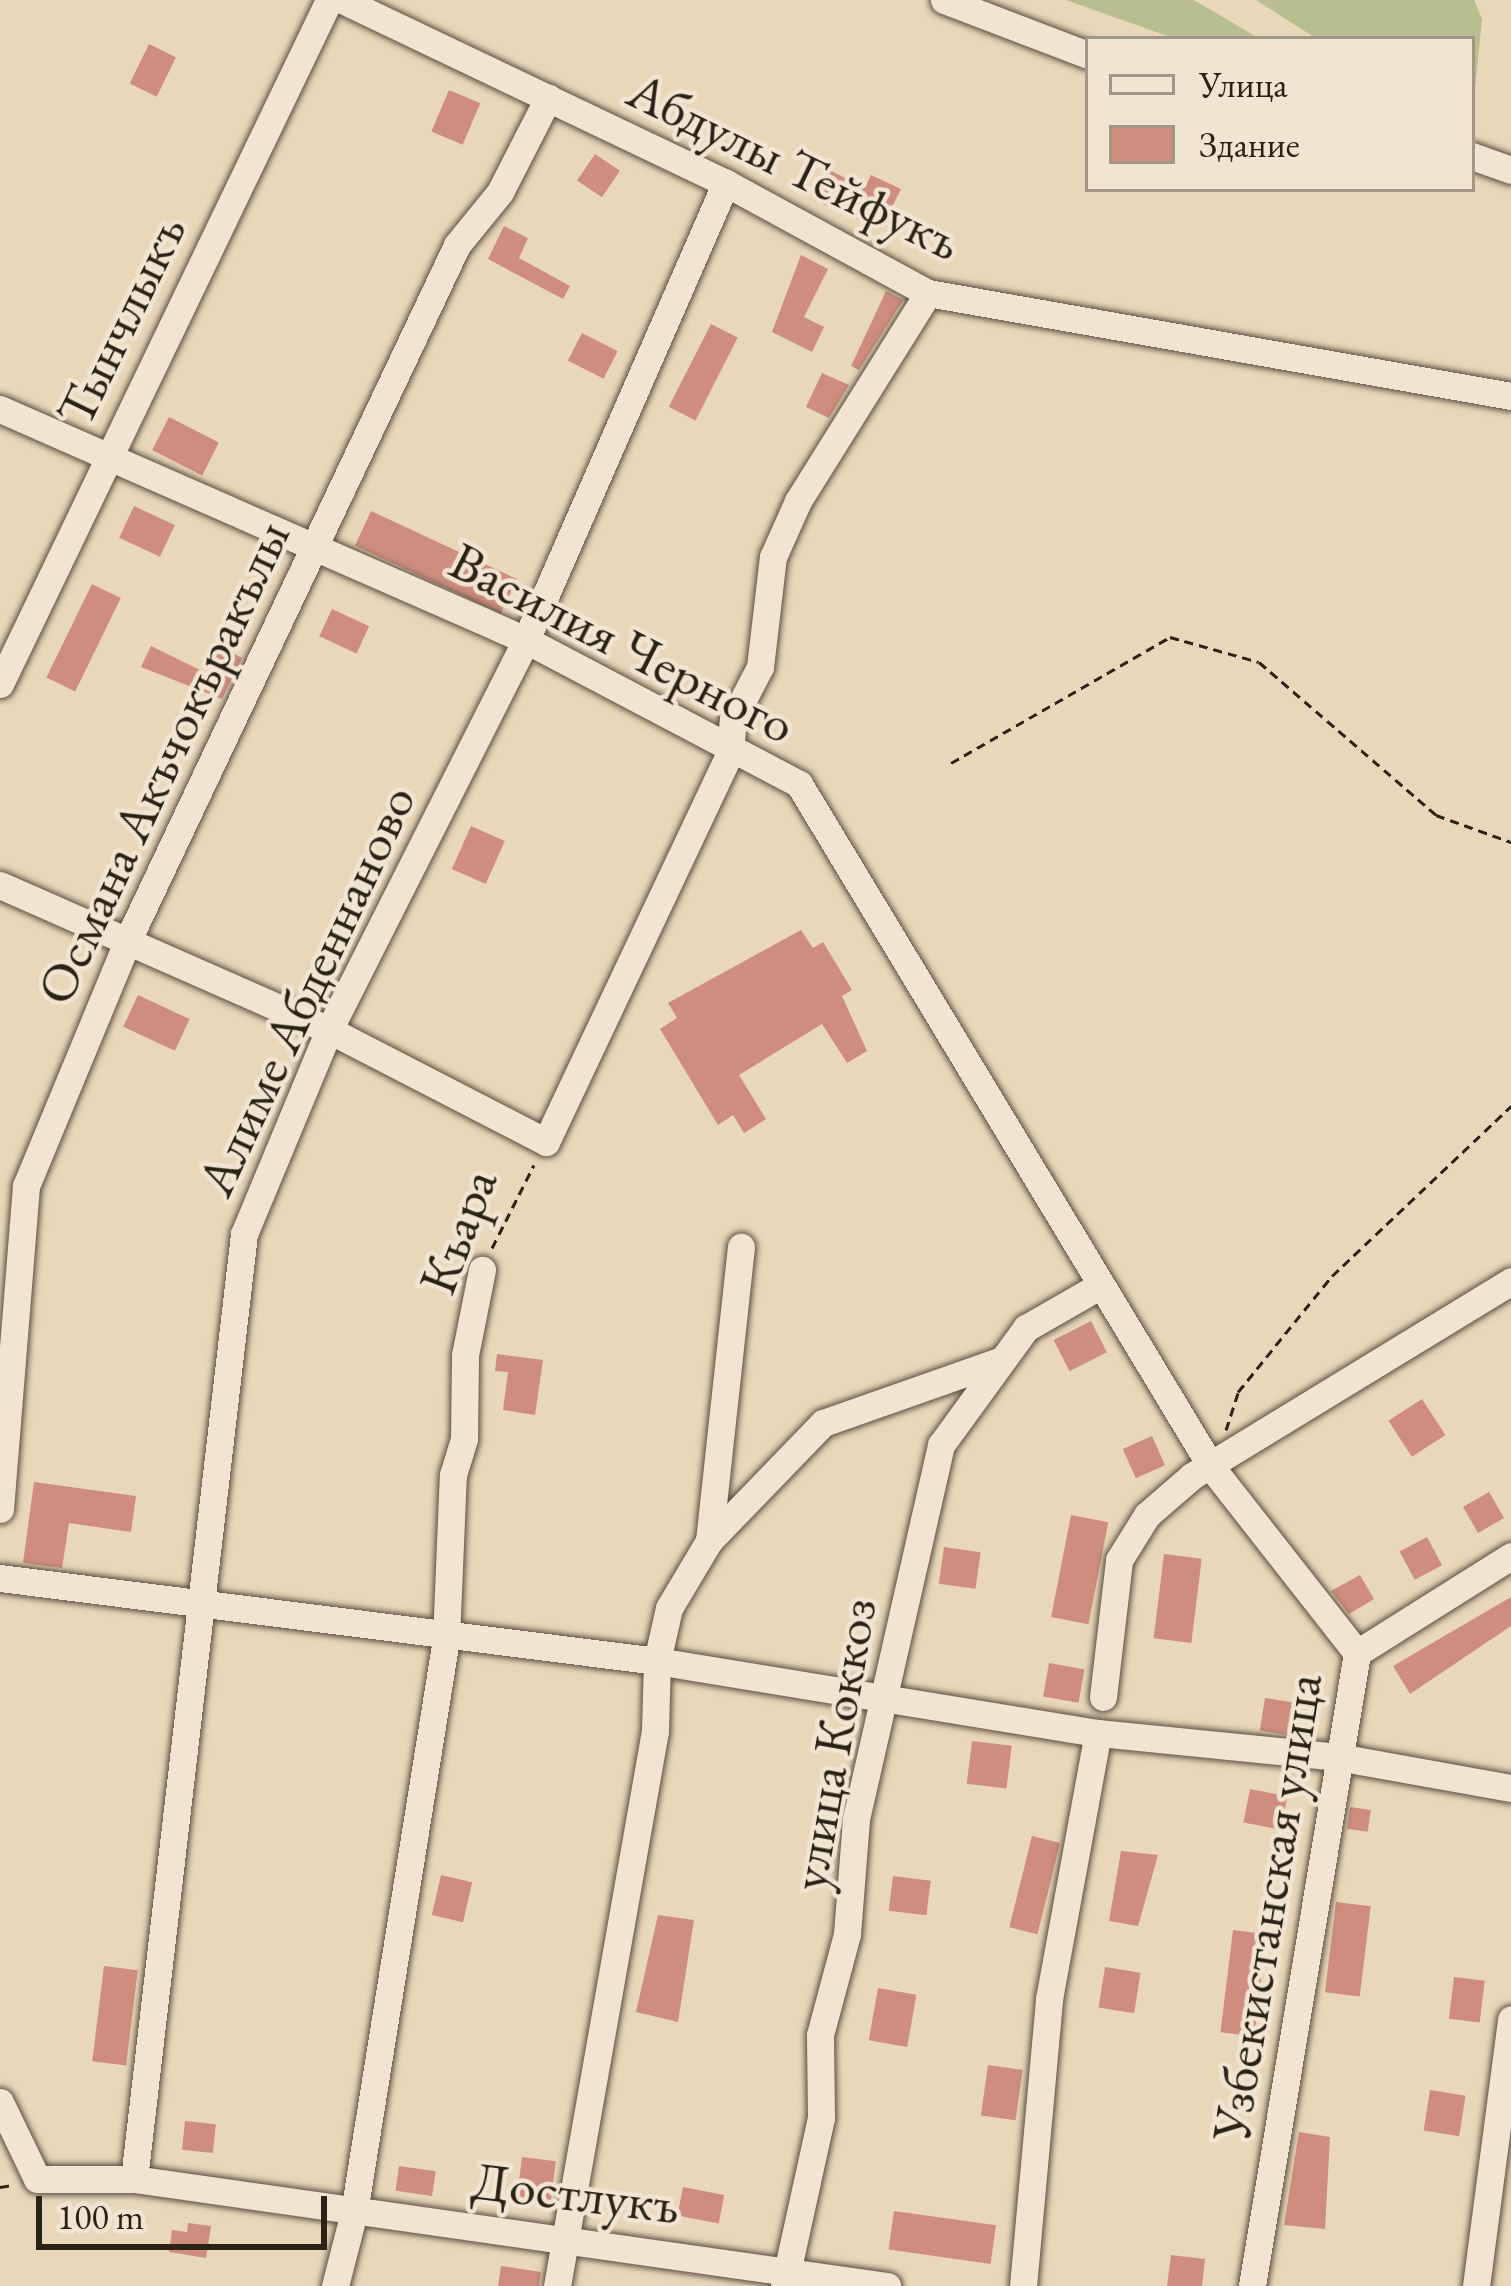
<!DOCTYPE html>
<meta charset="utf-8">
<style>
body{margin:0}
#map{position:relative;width:1511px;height:2286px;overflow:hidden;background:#e9d7ba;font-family:"EB Garamond",serif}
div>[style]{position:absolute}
.green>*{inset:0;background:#b8be8f}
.building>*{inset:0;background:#ce8d7f;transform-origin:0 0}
.path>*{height:3px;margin-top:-1.5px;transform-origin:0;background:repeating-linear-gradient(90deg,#2b2216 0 9px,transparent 0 15px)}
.roads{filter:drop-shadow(0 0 3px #5a4f3f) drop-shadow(0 0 3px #5a4f3f)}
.minor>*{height:27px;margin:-13.5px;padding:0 13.5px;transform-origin:13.5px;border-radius:13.5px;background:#f1e5d2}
span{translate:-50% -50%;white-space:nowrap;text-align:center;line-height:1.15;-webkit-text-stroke:9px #f1e5d2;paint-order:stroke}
.street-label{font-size:54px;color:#2b2216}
.legend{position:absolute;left:1085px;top:36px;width:390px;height:156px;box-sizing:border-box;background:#f1e5d2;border:3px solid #a29787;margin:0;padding:15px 21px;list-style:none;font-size:36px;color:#2b2216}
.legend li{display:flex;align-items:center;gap:24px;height:60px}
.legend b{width:60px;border:3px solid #a29787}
.scale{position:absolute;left:36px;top:2196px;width:291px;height:54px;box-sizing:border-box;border:6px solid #2b2216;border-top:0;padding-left:15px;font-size:36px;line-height:42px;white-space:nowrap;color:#2b2216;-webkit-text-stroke:9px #f1e5d2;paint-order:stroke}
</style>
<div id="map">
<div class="green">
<i style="clip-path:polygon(1066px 0,1194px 0,1260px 39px,1176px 39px)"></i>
<i style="clip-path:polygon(1256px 0,1474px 0,1482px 19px,1472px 119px,1472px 39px,1317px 39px)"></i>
</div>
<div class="building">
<i style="left:149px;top:44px;width:30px;height:44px;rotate:26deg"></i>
<i style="left:449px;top:90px;width:34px;height:45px;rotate:23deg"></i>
<i style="left:595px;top:154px;width:30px;height:32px;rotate:34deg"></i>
<i style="clip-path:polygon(829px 170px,865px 188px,871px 175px,901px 189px,881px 229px,814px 200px)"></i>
<i style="clip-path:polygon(504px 226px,528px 238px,519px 258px,570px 286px,563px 299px,488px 259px)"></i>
<i style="clip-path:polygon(801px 255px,828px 269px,804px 317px,824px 327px,812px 352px,772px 332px)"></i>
<i style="clip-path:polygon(886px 291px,903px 300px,859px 370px,851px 366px)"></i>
<i style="left:711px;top:324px;width:30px;height:93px;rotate:27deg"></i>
<i style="left:582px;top:333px;width:40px;height:31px;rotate:27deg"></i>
<i style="clip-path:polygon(822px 373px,849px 385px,829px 418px,806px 407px)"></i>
<i style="left:169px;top:417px;width:56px;height:37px;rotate:27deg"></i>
<i style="left:134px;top:506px;width:45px;height:35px;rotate:25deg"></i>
<i style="left:371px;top:511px;width:161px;height:38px;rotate:25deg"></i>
<i style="left:92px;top:584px;width:32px;height:104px;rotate:26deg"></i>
<i style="left:332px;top:609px;width:41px;height:30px;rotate:25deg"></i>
<i style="clip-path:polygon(151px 646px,206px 673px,220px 646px,242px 658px,222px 699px,141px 667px)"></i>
<i style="left:471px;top:826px;width:37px;height:47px;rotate:24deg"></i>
<i style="clip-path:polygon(801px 930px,813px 948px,823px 942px,852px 990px,842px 996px,867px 1051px,847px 1063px,822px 1024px,739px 1075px,766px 1119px,744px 1133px,733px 1115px,718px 1125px,660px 1029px,677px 1018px,668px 1003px)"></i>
<i style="left:138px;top:995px;width:57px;height:35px;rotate:25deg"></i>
<i style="left:1091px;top:1321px;width:35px;height:42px;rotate:63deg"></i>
<i style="clip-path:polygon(497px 1354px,543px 1360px,535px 1415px,503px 1410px,508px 1372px,495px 1371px)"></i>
<i style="left:1422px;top:1399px;width:43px;height:40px;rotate:57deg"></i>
<i style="left:1152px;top:1436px;width:32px;height:32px;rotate:66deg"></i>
<i style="clip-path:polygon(34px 1482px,136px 1496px,131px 1532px,69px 1523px,62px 1568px,23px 1563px)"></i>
<i style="left:1489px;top:1492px;width:30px;height:30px;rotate:60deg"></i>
<i style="left:1071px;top:1515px;width:38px;height:104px;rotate:11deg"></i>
<i style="left:1427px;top:1537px;width:32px;height:31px;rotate:62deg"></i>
<i style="left:944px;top:1547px;width:37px;height:37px;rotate:8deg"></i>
<i style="left:1164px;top:1554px;width:38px;height:85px;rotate:7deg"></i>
<i style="clip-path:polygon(1360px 1575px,1374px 1599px,1349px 1614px,1331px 1591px)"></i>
<i style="clip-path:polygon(1511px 1597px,1511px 1626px,1410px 1694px,1393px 1666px)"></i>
<i style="left:1049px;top:1663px;width:36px;height:34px;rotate:10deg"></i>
<i style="left:1265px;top:1698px;width:32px;height:33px;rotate:9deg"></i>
<i style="left:972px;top:1741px;width:40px;height:43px;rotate:7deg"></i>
<i style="left:1250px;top:1789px;width:38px;height:34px;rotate:11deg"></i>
<i style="left:1350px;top:1807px;width:21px;height:22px;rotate:8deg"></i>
<i style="left:1032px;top:1836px;width:29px;height:94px;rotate:14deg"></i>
<i style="clip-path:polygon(1121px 1851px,1158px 1855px,1138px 1926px,1109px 1921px)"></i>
<i style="left:441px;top:1875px;width:32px;height:41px;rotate:13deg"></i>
<i style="left:893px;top:1876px;width:38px;height:35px;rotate:7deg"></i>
<i style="left:1336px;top:1902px;width:35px;height:91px;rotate:7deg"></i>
<i style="clip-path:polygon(658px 1915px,694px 1920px,678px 2022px,636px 2012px)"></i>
<i style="left:1233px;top:1930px;width:34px;height:103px;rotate:7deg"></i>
<i style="left:104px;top:1966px;width:34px;height:96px;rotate:7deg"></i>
<i style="left:1105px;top:1967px;width:36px;height:41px;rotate:9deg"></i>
<i style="left:1454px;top:1977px;width:31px;height:42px;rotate:7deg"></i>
<i style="left:878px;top:1988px;width:39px;height:53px;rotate:10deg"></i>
<i style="left:988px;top:2065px;width:35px;height:51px;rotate:8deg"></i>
<i style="left:1430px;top:2090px;width:36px;height:41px;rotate:9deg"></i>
<i style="left:185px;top:2121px;width:31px;height:29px;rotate:6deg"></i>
<i style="clip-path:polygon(1299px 2132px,1330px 2137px,1325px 2229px,1284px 2225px)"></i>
<i style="left:522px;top:2157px;width:34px;height:40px;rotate:7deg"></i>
<i style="left:399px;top:2166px;width:37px;height:25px;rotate:8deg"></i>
<i style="left:683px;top:2187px;width:42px;height:29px;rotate:11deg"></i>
<i style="left:894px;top:2211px;width:103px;height:39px;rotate:8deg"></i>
<i style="clip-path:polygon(188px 2223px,211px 2226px,206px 2258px,169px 2252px,172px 2230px,187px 2232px)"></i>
<i style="clip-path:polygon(1171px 2255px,1205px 2259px,1202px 2286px,1167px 2286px)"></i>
<i style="clip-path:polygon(501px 2266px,541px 2272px,539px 2286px,498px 2286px)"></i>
</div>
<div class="path">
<i style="left:951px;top:763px;width:253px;rotate:-29.9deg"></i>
<i style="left:1170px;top:637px;width:92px;rotate:15.7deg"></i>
<i style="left:1259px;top:662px;width:234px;rotate:40.8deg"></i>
<i style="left:1436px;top:815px;width:80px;rotate:19.8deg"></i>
<i style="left:492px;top:1248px;width:93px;rotate:-63.2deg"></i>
<i style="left:1226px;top:1430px;width:40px;rotate:-72deg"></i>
<i style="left:1238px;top:1392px;width:149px;rotate:-51deg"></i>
<i style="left:1332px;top:1276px;width:247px;rotate:-43.5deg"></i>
<i style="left:0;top:2187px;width:12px;rotate:-9deg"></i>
</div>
<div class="roads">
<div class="minor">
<i style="left:342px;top:0;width:425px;rotate:25.5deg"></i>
<i style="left:726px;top:183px;width:230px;rotate:28.6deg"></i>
<i style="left:928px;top:293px;width:592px;rotate:10.02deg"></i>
<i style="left:944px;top:0;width:154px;rotate:20.9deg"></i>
<i style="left:1472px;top:156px;width:41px;rotate:19.7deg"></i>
<i style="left:0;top:409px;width:574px;rotate:23.71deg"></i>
<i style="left:526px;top:640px;width:309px;rotate:27.8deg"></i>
<i style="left:799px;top:784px;width:799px;rotate:58.88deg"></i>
<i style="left:1212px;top:1468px;width:235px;rotate:51.9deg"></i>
<i style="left:0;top:684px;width:759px;rotate:-64.31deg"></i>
<i style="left:0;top:885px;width:360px;rotate:23.8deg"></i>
<i style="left:329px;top:1030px;width:244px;rotate:27.3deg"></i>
<i style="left:546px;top:1142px;width:431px;rotate:-64.7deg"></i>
<i style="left:730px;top:752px;width:33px;rotate:-85deg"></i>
<i style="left:733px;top:719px;width:59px;rotate:-62.6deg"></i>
<i style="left:760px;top:667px;width:111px;rotate:-83.3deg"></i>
<i style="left:773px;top:557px;width:61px;rotate:-65.9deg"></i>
<i style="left:798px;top:501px;width:245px;rotate:-58deg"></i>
<i style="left:0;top:1509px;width:324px;rotate:-85.4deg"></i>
<i style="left:26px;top:1186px;width:262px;rotate:-67.5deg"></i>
<i style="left:126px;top:944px;width:773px;rotate:-64.66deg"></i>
<i style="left:457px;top:245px;width:68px;rotate:-50.9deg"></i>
<i style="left:500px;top:192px;width:106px;rotate:-62.9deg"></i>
<i style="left:709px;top:1541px;width:164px;rotate:-46deg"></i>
<i style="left:823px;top:1423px;width:187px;rotate:-19.4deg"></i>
<i style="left:0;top:1578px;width:662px;rotate:7.2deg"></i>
<i style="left:657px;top:1661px;width:447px;rotate:9.3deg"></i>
<i style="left:1098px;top:1733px;width:241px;rotate:5.7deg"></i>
<i style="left:1338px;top:1757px;width:176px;rotate:10.2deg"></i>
<i style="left:1103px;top:1697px;width:138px;rotate:-83.3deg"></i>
<i style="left:1119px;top:1560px;width:53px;rotate:-58.1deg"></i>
<i style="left:1147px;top:1515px;width:60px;rotate:-40.9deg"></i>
<i style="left:1192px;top:1476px;width:374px;rotate:-31.4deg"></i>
<i style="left:0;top:2102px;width:85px;rotate:64.3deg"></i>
<i style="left:37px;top:2179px;width:97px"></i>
<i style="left:134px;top:2179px;width:761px;rotate:8.09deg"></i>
<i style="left:134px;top:2179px;width:951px;rotate:-83.36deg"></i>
<i style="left:244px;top:1234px;width:221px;rotate:-67.4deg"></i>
<i style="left:329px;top:1030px;width:437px;rotate:-63.2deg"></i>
<i style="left:526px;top:640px;width:499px;rotate:-66.4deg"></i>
<i style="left:335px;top:2286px;width:76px;rotate:-75.6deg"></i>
<i style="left:354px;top:2212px;width:580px;rotate:-80.88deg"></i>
<i style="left:446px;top:1639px;width:164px;rotate:-87.6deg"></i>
<i style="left:453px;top:1475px;width:38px;rotate:-73deg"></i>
<i style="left:464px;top:1439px;width:84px;rotate:-89.3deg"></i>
<i style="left:465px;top:1355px;width:87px;rotate:-78.7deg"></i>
<i style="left:557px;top:2286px;width:564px;rotate:-79.99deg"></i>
<i style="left:655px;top:1731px;width:70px;rotate:-88.4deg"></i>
<i style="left:657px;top:1661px;width:54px;rotate:-77.2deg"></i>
<i style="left:669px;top:1608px;width:78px;rotate:-59.2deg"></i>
<i style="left:709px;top:1541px;width:296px;rotate:-83.8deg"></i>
<i style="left:784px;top:2286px;width:172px;rotate:-77.6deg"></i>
<i style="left:821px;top:2118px;width:83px;rotate:-90.7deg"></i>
<i style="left:820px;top:2035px;width:105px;rotate:-75deg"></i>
<i style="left:847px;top:1934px;width:115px;rotate:-85.5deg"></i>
<i style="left:856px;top:1819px;width:384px;rotate:-77.2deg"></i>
<i style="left:941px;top:1445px;width:145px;rotate:-54deg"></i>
<i style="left:1026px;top:1328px;width:86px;rotate:-29.8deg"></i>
<i style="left:1023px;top:2286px;width:288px;rotate:-84.8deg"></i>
<i style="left:1049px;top:1999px;width:270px;rotate:-79.6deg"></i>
<i style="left:1252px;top:2286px;width:642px;rotate:-80.58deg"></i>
<i style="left:1357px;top:1653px;width:182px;rotate:-32.2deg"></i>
<i style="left:1476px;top:2286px;width:269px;rotate:-82.5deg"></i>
</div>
</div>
<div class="street-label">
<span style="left:795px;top:165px;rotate:26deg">Абдулы Тейфукъ</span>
<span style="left:120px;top:320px;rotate:-64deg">Тынчлыкъ</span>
<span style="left:623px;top:642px;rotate:27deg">Василия Черного</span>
<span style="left:162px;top:762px;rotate:-65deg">Османа Акъчокъракълы</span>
<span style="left:305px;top:990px;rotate:-65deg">Алиме Абденнаново</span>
<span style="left:457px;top:1231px;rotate:-69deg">Къара</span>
<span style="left:832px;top:1744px;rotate:-80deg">улица Коккоз</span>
<span style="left:1266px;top:1907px;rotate:-81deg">Узбекистанская улица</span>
<span style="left:576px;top:2192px;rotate:7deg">Достлукъ</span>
</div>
<ul class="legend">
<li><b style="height:15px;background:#f1e5d2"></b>Улица</li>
<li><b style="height:33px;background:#ce8d7f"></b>Здание</li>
</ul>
<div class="scale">100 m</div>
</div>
